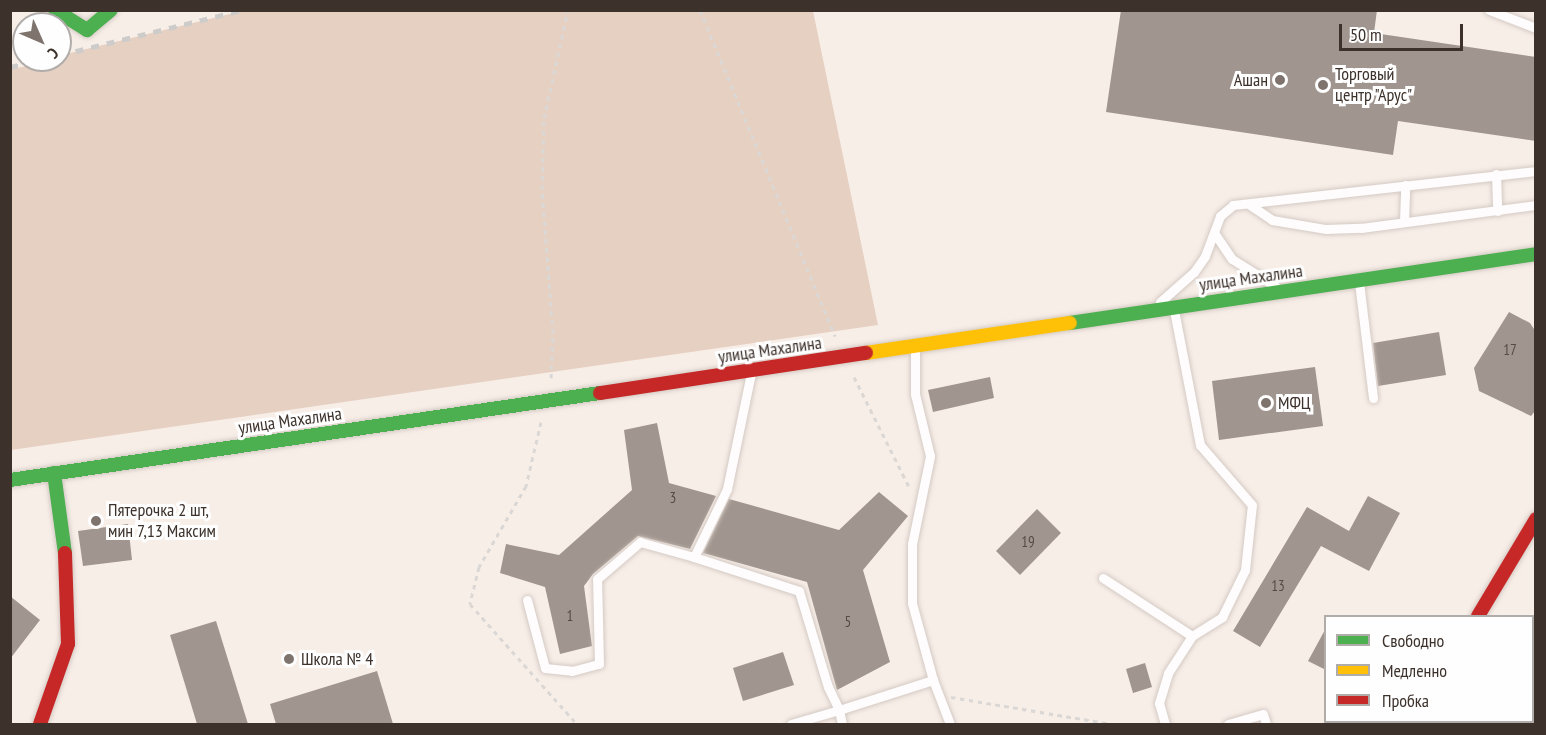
<!DOCTYPE html>
<meta charset="utf-8">
<style>
body{margin:0}
#map{position:relative;width:1546px;height:735px;overflow:hidden;background:#f8eee8;font-family:"PT Sans Narrow",sans-serif}
div>[style]{position:absolute}
[style*='--x']{left:calc(var(--x)*1px);top:calc(var(--y)*1px);width:calc(var(--w)*1px);rotate:calc(var(--a)*1deg)}
.green>*{inset:0;background:#e6d0c2}
.building>*{inset:0;background:#a1968f}
.path>*{height:3px;margin-top:-1.5px;transform-origin:0;background:repeating-linear-gradient(90deg,#dad7d5 0 4.5px,transparent 0 9px)}
.roads{filter:drop-shadow(0 0 2px #d4cac4) drop-shadow(0 0 2px #d4cac4)}
.lane>*{height:9px;margin:-4.5px;padding:0 4.5px;transform-origin:4.5px;border-radius:4.5px;background:#fefcfc}
.street>*{height:20px;margin:-10px;padding:0 10px;transform-origin:10px;border-radius:10px;background:#fefcfc}
.fast>*{height:14px;margin:-7px;padding:0 7px;transform-origin:7px;border-radius:7px;background:#4caf50}
.slow>*{height:14px;margin:-7px;padding:0 7px;transform-origin:7px;border-radius:7px;background:#ffc107}
.jam>*{height:14px;margin:-7px;padding:0 7px;transform-origin:7px;border-radius:7px;background:#c62828}
.rail>*{height:4.5px;margin-top:-2.25px;transform-origin:0;background:repeating-linear-gradient(90deg,#ceccca 0 8px,transparent 0 16px)}
.dots>*{width:16px;height:16px;translate:-50% -50%;box-sizing:border-box;border:3px solid #fefefe;border-radius:50%}
span{translate:-50% -50%;white-space:nowrap;text-align:center;line-height:1.15;-webkit-text-stroke:6px #fefefe;paint-order:stroke}
.number-label{font-size:15px;color:#554a44}
.number-label span{-webkit-text-stroke-width:0}
.poi-label{font-size:18px;color:#3c312b}
.left{translate:0 -50%;text-align:left}
.right{translate:-100% -50%;text-align:right}
.street-label{font-size:18px;color:#3c312b}
.frame{position:absolute;inset:0;border:12px solid #3c312b;pointer-events:none}
.legend{position:absolute;left:1324px;top:615px;width:210px;height:108px;box-sizing:border-box;background:#fefefe;border:2px solid #b0acaa;margin:0;padding:8px 10px;list-style:none;font-size:18px;color:#3c312b}
.legend li{display:flex;align-items:center;gap:12px;height:30px}
.legend b{width:30px;border:2px solid #b0acaa}
.north{position:absolute;left:12px;top:12px;width:60px;height:60px;box-sizing:border-box;background:#fefefe;border:2px solid #b0acaa;border-radius:50%;rotate:135deg;font-size:16px;font-weight:700;line-height:24px;text-align:center;color:#3c312b}
.north::after{content:'';display:block;margin:auto;width:21px;height:27px;background:#7e736d;clip-path:polygon(50% 0,100% 100%,50% 72%,0 100%)}
.scale{position:absolute;left:1339px;top:24px;width:124px;height:27px;box-sizing:border-box;border:3px solid #3c312b;border-top:0;padding-left:8px;font-size:18px;line-height:21px;white-space:nowrap;color:#3c312b;-webkit-text-stroke:4px #fefefe;paint-order:stroke}
</style>
<div id="map">
<div class="green">
<i style="clip-path:polygon(242px 11px,813px 11px,878px 325px,11px 450px,11px 69px,60px 60px,60px 56px,74px 52px)"></i>
</div>
<div class="building">
<i style="clip-path:polygon(1121px 10px,1377px 10px,1374px 33px,1536px 57px,1536px 141px,1398px 121px,1393px 155px,1106px 112px)"></i>
<i style="clip-path:polygon(1509px 312px,1530px 323px,1536px 332px,1536px 410px,1531px 416px,1479px 391px,1474px 368px)"></i>
<i style="clip-path:polygon(1439px 332px,1446px 375px,1378px 386px,1373px 343px)"></i>
<i style="clip-path:polygon(1315px 367px,1323px 426px,1219px 440px,1212px 381px)"></i>
<i style="clip-path:polygon(990px 377px,994px 398px,933px 412px,928px 390px)"></i>
<i style="clip-path:polygon(657px 423px,669px 483px,716px 496px,690px 549px,638px 536px,593px 574px,584px 586px,592px 646px,560px 654px,545px 587px,500px 573px,506px 544px,559px 555px,632px 490px,624px 430px)"></i>
<i style="clip-path:polygon(879px 492px,908px 516px,863px 570px,890px 662px,837px 690px,807px 582px,703px 553px,729px 499px,839px 530px)"></i>
<i style="clip-path:polygon(1368px 496px,1400px 513px,1369px 571px,1321px 546px,1260px 647px,1233px 631px,1307px 507px,1349px 531px)"></i>
<i style="clip-path:polygon(1037px 509px,1061px 533px,1020px 575px,996px 551px)"></i>
<i style="clip-path:polygon(128px 524px,132px 560px,83px 566px,78px 531px)"></i>
<i style="clip-path:polygon(10px 596px,40px 620px,10px 659px)"></i>
<i style="clip-path:polygon(216px 621px,248px 724px,197px 724px,170px 635px)"></i>
<i style="clip-path:polygon(1326px 628px,1326px 670px,1308px 661px)"></i>
<i style="clip-path:polygon(783px 652px,794px 685px,743px 701px,733px 668px)"></i>
<i style="clip-path:polygon(1145px 663px,1152px 687px,1133px 693px,1126px 669px)"></i>
<i style="clip-path:polygon(377px 671px,393px 724px,276px 724px,270px 704px)"></i>
</div>
<div class="path">
<i style="--x:700;--y:10;--w:353;--a:67.5"></i>
<i style="--x:854;--y:377;--w:125;--a:63.4"></i>
<i style="--x:551;--y:378;--w:45;--a:-87.5"></i>
<i style="--x:553;--y:333;--w:144;--a:-94.4"></i>
<i style="--x:542;--y:189;--w:71;--a:-88.4"></i>
<i style="--x:544;--y:118;--w:111;--a:-77.5"></i>
<i style="--x:541;--y:422;--w:66;--a:103.2"></i>
<i style="--x:526;--y:486;--w:94;--a:120.1"></i>
<i style="--x:479;--y:567;--w:38;--a:104"></i>
<i style="--x:470;--y:604;--w:161;--a:48.3"></i>
<i style="--x:951;--y:697;--w:163;--a:9.5"></i>
</div>
<div class="roads">
<div class="lane">
<i style="--x:1489;--y:10;--w:50;--a:21"></i>
<i style="--x:1496;--y:174;--w:37;--a:88"></i>
<i style="--x:1250;--y:205;--w:27;--a:34"></i>
<i style="--x:1272;--y:220;--w:55;--a:9.5"></i>
<i style="--x:1326;--y:229;--w:35;--a:-2"></i>
<i style="--x:1361;--y:228;--w:177;--a:-7.5"></i>
<i style="--x:1404;--y:222;--w:37;--a:-88"></i>
<i style="--x:1215;--y:234;--w:30;--a:56"></i>
<i style="--x:1232;--y:259;--w:51;--a:32.1"></i>
<i style="--x:1359;--y:282;--w:117;--a:83.1"></i>
<i style="--x:1160;--y:302;--w:45;--a:-41.4"></i>
<i style="--x:1194;--y:272;--w:19;--a:-55"></i>
<i style="--x:1205;--y:256;--w:43;--a:-69.4"></i>
<i style="--x:1220;--y:216;--w:17;--a:-40"></i>
<i style="--x:1233;--y:205;--w:305;--a:-6.4"></i>
<i style="--x:694;--y:557;--w:110;--a:17.9"></i>
<i style="--x:799;--y:591;--w:100;--a:73.2"></i>
<i style="--x:828;--y:687;--w:25;--a:64"></i>
<i style="--x:839;--y:710;--w:99;--a:-17.7"></i>
<i style="--x:933;--y:680;--w:80;--a:-105.3"></i>
<i style="--x:912;--y:603;--w:59;--a:-90"></i>
<i style="--x:912;--y:544;--w:90;--a:-78.4"></i>
<i style="--x:930;--y:456;--w:64;--a:-103.6"></i>
<i style="--x:915;--y:394;--w:45;--a:-90"></i>
<i style="--x:1103;--y:578;--w:106;--a:33.1"></i>
<i style="--x:527;--y:600;--w:70;--a:75.2"></i>
<i style="--x:545;--y:668;--w:27;--a:6"></i>
<i style="--x:572;--y:671;--w:28;--a:-15"></i>
<i style="--x:599;--y:664;--w:85;--a:-91.3"></i>
<i style="--x:597;--y:579;--w:57;--a:-40.7"></i>
<i style="--x:640;--y:542;--w:56;--a:15.5"></i>
<i style="--x:694;--y:557;--w:76;--a:-64.1"></i>
<i style="--x:727;--y:489;--w:118;--a:-78.3"></i>
<i style="--x:933;--y:680;--w:47;--a:68.9"></i>
<i style="--x:791;--y:724;--w:50;--a:-16.3"></i>
<i style="--x:839;--y:710;--w:14;--a:78"></i>
<i style="--x:1165;--y:724;--w:22;--a:-106"></i>
<i style="--x:1159;--y:703;--w:31;--a:-73"></i>
<i style="--x:1168;--y:673;--w:44;--a:-57"></i>
<i style="--x:1192;--y:636;--w:36;--a:-32"></i>
<i style="--x:1222;--y:617;--w:52;--a:-63.9"></i>
<i style="--x:1245;--y:570;--w:65;--a:-83.9"></i>
<i style="--x:1252;--y:505;--w:79;--a:-130.9"></i>
<i style="--x:1200;--y:445;--w:137;--a:-100.9"></i>
<i style="--x:1228;--y:724;--w:36;--a:-16"></i>
<i style="--x:1263;--y:714;--w:10;--a:73"></i>
</div>
<div class="street">
<i style="--x:1413;--y:724;--w:3;--a:-45"></i>
</div>
<div class="fast">
<i style="--x:55;--y:10;--w:38;--a:32"></i>
<i style="--x:87;--y:30;--w:31;--a:-40"></i>
<i style="--x:1070;--y:323;--w:471;--a:-8.4"></i>
<i style="--x:54;--y:473;--w:81;--a:82.2"></i>
<i style="--x:10;--y:480;--w:596;--a:-8.39"></i>
</div>
<div class="slow">
<i style="--x:866;--y:353;--w:206;--a:-8.4"></i>
</div>
<div class="jam">
<i style="--x:600;--y:393;--w:269;--a:-8.6"></i>
<i style="--x:1478;--y:616;--w:113;--a:-59.1"></i>
<i style="--x:40;--y:724;--w:85;--a:-70.7"></i>
<i style="--x:68;--y:644;--w:91;--a:-91.9"></i>
</div>
</div>
<div class="rail">
<i style="--x:60;--y:55;--w:187;--a:-13.9"></i>
<i style="--x:10;--y:67;--w:31;--a:-13"></i>
</div>
<div class="dots">
<i style="left:1280px;top:80px;background:#7e736d"></i>
<i style="left:1323px;top:85px;background:#7e736d"></i>
<i style="left:1266px;top:403px;background:#7e736d"></i>
<i style="left:96px;top:521px;background:#7e736d"></i>
<i style="left:289px;top:659px;background:#7e736d"></i>
</div>
<div class="number-label">
<span style="left:1510px;top:350px">17</span>
<span style="left:673px;top:498px">3</span>
<span style="left:1028px;top:542px">19</span>
<span style="left:1278px;top:586px">13</span>
<span style="left:570px;top:616px">1</span>
<span style="left:848px;top:622px">5</span>
</div>
<div class="poi-label">
<span class="left" style="left:1335px;top:85px">Торговый<br>центр "Арус"</span>
<span class="right" style="left:1268px;top:80px">Ашан</span>
<span class="left" style="left:1278px;top:403px">МФЦ</span>
<span class="left" style="left:108px;top:521px">Пятерочка 2 шт,<br>мин 7,13 Максим</span>
<span class="left" style="left:301px;top:659px">Школа № 4</span>
</div>
<div class="street-label">
<span style="left:1251px;top:278px;rotate:-8deg">улица Махалина</span>
<span style="left:770px;top:350px;rotate:-8deg">улица Махалина</span>
<span style="left:290px;top:421px;rotate:-8deg">улица Махалина</span>
</div>
<div class="frame"></div>
<ul class="legend">
<li><b style="height:8px;background:#4caf50"></b>Свободно</li>
<li><b style="height:8px;background:#ffc107"></b>Медленно</li>
<li><b style="height:8px;background:#c62828"></b>Пробка</li>
</ul>
<div class="north">С</div>
<div class="scale">50 m</div>
</div>
